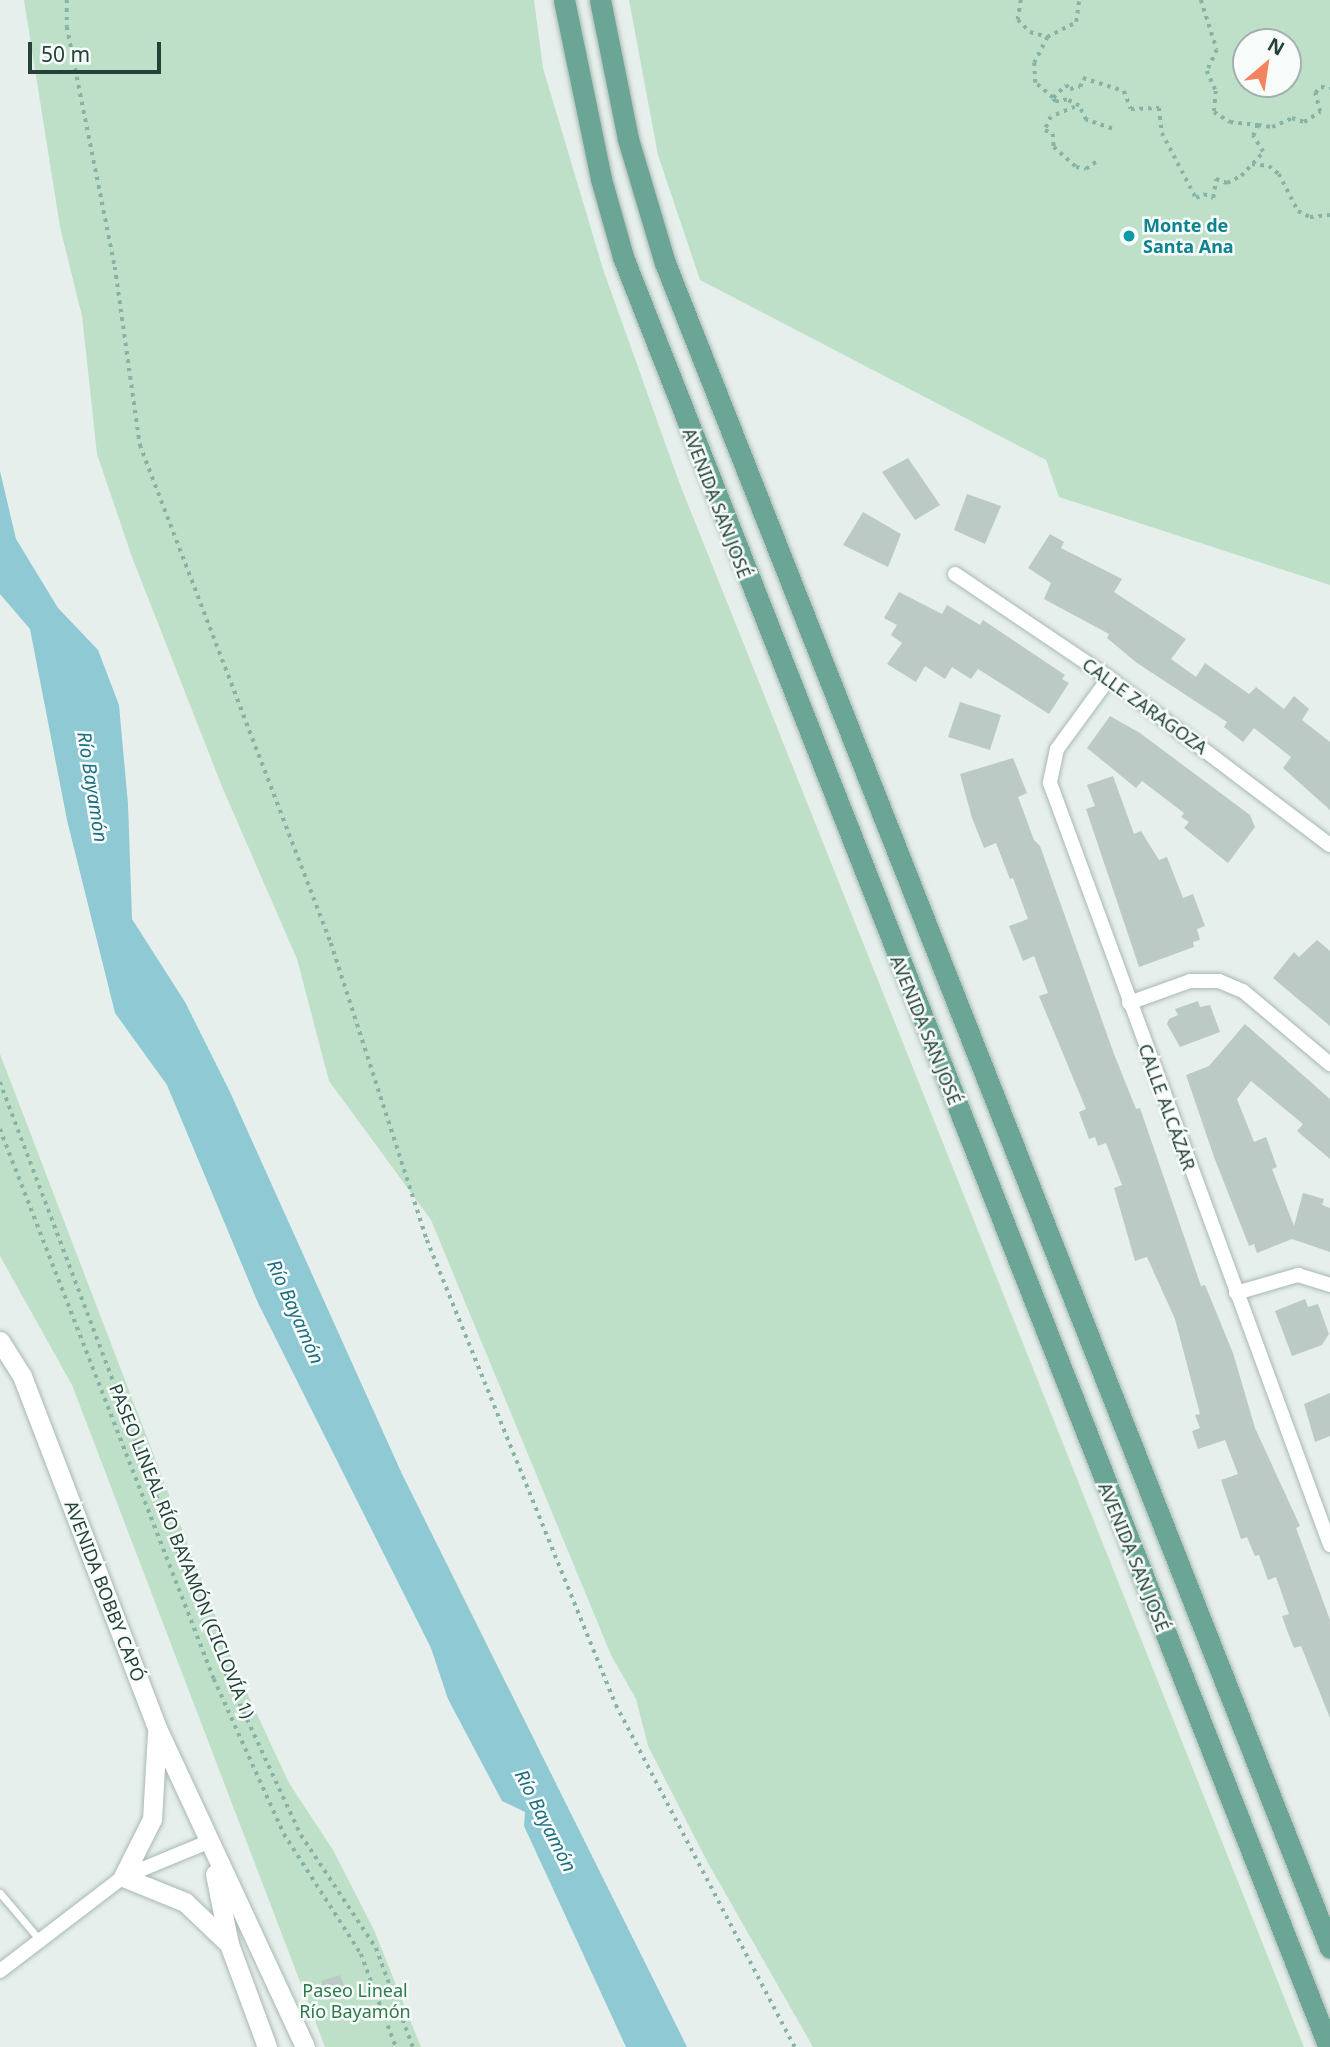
<!DOCTYPE html>
<meta charset="utf-8">
<style>
body{margin:0}
#map{position:relative;width:1330px;height:2047px;overflow:hidden;background:#e6efeb;font-family:"Noto Sans",sans-serif}
div>[style]{position:absolute}
[style*='--x']{left:calc(var(--x)*1px);top:calc(var(--y)*1px);width:calc(var(--w)*1px);rotate:calc(var(--a)*1deg)}
.green>*{inset:0;background:#bfe0c8}
.water>*{inset:0;background:#8ec9d4}
.building>*{inset:0;background:#bbcac4}
.path>*{height:3.5px;margin-top:-1.75px;transform-origin:0;background:repeating-linear-gradient(90deg,#86b3a5 0 3.5px,transparent 0 8.5px)}
.roads{filter:drop-shadow(0 0 2px #a8b8b2) drop-shadow(0 0 2px #a8b8b2)}
.lane>*{height:7px;margin:-3.5px;padding:0 3.5px;transform-origin:3.5px;border-radius:3.5px;background:#fff}
.street>*{height:14px;margin:-7px;padding:0 7px;transform-origin:7px;border-radius:7px;background:#fff}
.secondary>*{height:19px;margin:-9.5px;padding:0 9.5px;transform-origin:9.5px;border-radius:9.5px;background:#fff}
.primary>*{height:21px;margin:-10.5px;padding:0 10.5px;transform-origin:10.5px;border-radius:10.5px;background:#6aa596}
.dots>*{width:19px;height:19px;translate:-50% -50%;box-sizing:border-box;border:4px solid #f7fbf9;border-radius:50%}
span{translate:-50% -50%;white-space:nowrap;text-align:center;line-height:1.15;-webkit-text-stroke:5px #f7fbf9;paint-order:stroke}
.culture-label{font-size:18px;color:#0d838f;font-weight:700}
.left{translate:0 -50%;text-align:left}
.street-label{font-size:18px;color:#24423a}
.park-label{font-size:18px;color:#2d7a4b}
.water-label{font-size:19px;color:#1c6f80;font-style:italic}
.north{position:absolute;left:1232px;top:28px;width:70px;height:70px;box-sizing:border-box;background:#f7fbf9;border:2px solid #a3b1ad;border-radius:50%;rotate:29deg;font-size:19px;font-weight:700;line-height:28px;text-align:center;color:#24423a}
.north::after{content:'';display:block;margin:auto;width:24px;height:32px;background:#f4845f;clip-path:polygon(50% 0,100% 100%,50% 72%,0 100%)}
.scale{position:absolute;left:28px;top:42px;width:133px;height:32px;box-sizing:border-box;border:4px solid #24423a;border-top:0;padding-left:9px;font-size:21px;line-height:24px;white-space:nowrap;color:#24423a;-webkit-text-stroke:5px #f7fbf9;paint-order:stroke}
</style>
<div id="map">
<div class="green">
<i style="clip-path:polygon(24px 0,534px 0,543px 68px,603px 269px,679px 482px,1304px 2047px,813px 2047px,708px 1863px,648px 1746px,636px 1699px,611px 1655px,431px 1220px,329px 1081px,297px 959px,223px 789px,132px 557px,97px 454px,82px 316px,60px 227px)"></i>
<i style="clip-path:polygon(evenodd,629px 0,1330px 0,1330px 585px,1059px 497px,1046px 460px,700px 280px,658px 155px,629px 0,1246px 42px,1288px 42px,1288px 84px,1246px 84px,1246px 42px)"></i>
<i style="clip-path:polygon(0 1054px,235px 1667px,289px 1783px,333px 1850px,374px 1930px,421px 2047px,325px 2047px,72px 1385px,0 1256px)"></i>
</div>
<div class="water">
<i style="clip-path:polygon(0 471px,16px 539px,58px 608px,98px 650px,119px 705px,128px 804px,132px 919px,185px 1002px,230px 1092px,402px 1474px,687px 2047px,626px 2047px,524px 1826px,525px 1812px,502px 1801px,448px 1699px,431px 1648px,258px 1303px,167px 1085px,115px 1013px,67px 820px,30px 629px,0 594px)"></i>
</div>
<div class="building">
<i style="clip-path:polygon(908px 458px,940px 505px,915px 520px,882px 472px)"></i>
<i style="clip-path:polygon(967px 494px,1001px 506px,985px 544px,954px 530px)"></i>
<i style="clip-path:polygon(863px 512px,901px 534px,888px 567px,843px 545px)"></i>
<i style="clip-path:polygon(1050px 534px,1064px 542px,1061px 548px,1122px 579px,1114px 592px,1186px 639px,1171px 659px,1196px 677px,1205px 663px,1249px 694px,1256px 687px,1284px 709px,1294px 696px,1309px 709px,1302px 720px,1330px 742px,1330px 810px,1283px 768px,1291px 757px,1254px 728px,1243px 742px,1224px 727px,1227px 722px,1137px 663px,1107px 638px,1109px 634px,1044px 599px,1051px 583px,1028px 568px)"></i>
<i style="clip-path:polygon(899px 592px,942px 614px,947px 605px,980px 625px,983px 620px,1065px 675px,1062px 679px,1069px 683px,1049px 714px,978px 669px,971px 679px,952px 667px,945px 679px,925px 666px,916px 682px,887px 664px,902px 643px,891px 635px,897px 625px,884px 618px)"></i>
<i style="clip-path:polygon(960px 702px,1001px 715px,990px 750px,948px 737px)"></i>
<i style="clip-path:polygon(1110px 716px,1140px 733px,1250px 815px,1255px 827px,1228px 863px,1184px 828px,1189px 822px,1181px 817px,1184px 813px,1142px 781px,1136px 788px,1087px 748px)"></i>
<i style="clip-path:polygon(1013px 758px,1027px 793px,1018px 797px,1034px 840px,1040px 846px,1114px 1054px,1136px 1109px,1140px 1108px,1201px 1286px,1205px 1285px,1233px 1353px,1255px 1428px,1300px 1526px,1296px 1528px,1330px 1620px,1330px 1718px,1301px 1646px,1294px 1648px,1288px 1633px,1282px 1616px,1289px 1614px,1276px 1577px,1268px 1580px,1259px 1555px,1255px 1556px,1247px 1537px,1241px 1539px,1221px 1480px,1238px 1474px,1225px 1440px,1198px 1449px,1192px 1431px,1200px 1428px,1195px 1415px,1200px 1414px,1175px 1319px,1147px 1257px,1135px 1261px,1114px 1188px,1122px 1185px,1106px 1143px,1098px 1146px,1095px 1137px,1089px 1139px,1079px 1112px,1086px 1109px,1039px 996px,1048px 993px,1034px 956px,1023px 961px,1009px 926px,1028px 919px,1013px 878px,1010px 879px,996px 843px,984px 848px,972px 818px,960px 774px)"></i>
<i style="clip-path:polygon(1113px 776px,1134px 834px,1141px 831px,1159px 860px,1167px 857px,1183px 898px,1193px 894px,1205px 926px,1197px 929px,1200px 940px,1193px 942px,1194px 947px,1139px 967px,1086px 809px,1095px 806px,1087px 785px)"></i>
<i style="clip-path:polygon(1317px 940px,1330px 951px,1330px 1026px,1273px 978px,1294px 952px,1299px 957px)"></i>
<i style="clip-path:polygon(1198px 1001px,1200px 1007px,1210px 1005px,1220px 1032px,1180px 1047px,1167px 1024px,1169px 1019px,1178px 1015px,1175px 1009px)"></i>
<i style="clip-path:polygon(1245px 1024px,1330px 1099px,1330px 1159px,1297px 1131px,1303px 1124px,1251px 1081px,1237px 1099px,1254px 1142px,1266px 1137px,1277px 1167px,1272px 1169px,1294px 1226px,1303px 1193px,1324px 1199px,1322px 1205px,1330px 1208px,1330px 1252px,1292px 1239px,1257px 1253px,1254px 1244px,1249px 1246px,1214px 1157px,1186px 1075px,1209px 1066px)"></i>
<i style="clip-path:polygon(1305px 1299px,1308px 1307px,1318px 1304px,1329px 1334px,1322px 1345px,1292px 1356px,1275px 1311px)"></i>
<i style="clip-path:polygon(1330px 1393px,1330px 1436px,1315px 1442px,1304px 1404px)"></i>
<i style="clip-path:polygon(340px 1975px,347px 1994px,328px 2000px,321px 1981px)"></i>
</div>
<div class="path">
<i style="--x:67;--y:0;--w:27;--a:90"></i>
<i style="--x:67;--y:27;--w:245;--a:78.7"></i>
<i style="--x:115;--y:267;--w:180;--a:82"></i>
<i style="--x:140;--y:445;--w:533;--a:69.02"></i>
<i style="--x:331;--y:943;--w:312;--a:72.1"></i>
<i style="--x:427;--y:1240;--w:502;--a:67.88"></i>
<i style="--x:616;--y:1705;--w:386;--a:62.4"></i>
<i style="--x:1021;--y:0;--w:20;--a:99"></i>
<i style="--x:1018;--y:20;--w:17;--a:45"></i>
<i style="--x:1030;--y:32;--w:18;--a:16"></i>
<i style="--x:1201;--y:0;--w:52;--a:72.3"></i>
<i style="--x:1217;--y:50;--w:23;--a:115"></i>
<i style="--x:1207;--y:71;--w:22;--a:66"></i>
<i style="--x:1216;--y:91;--w:21;--a:95"></i>
<i style="--x:1214;--y:112;--w:19;--a:32"></i>
<i style="--x:1230;--y:122;--w:28;--a:6"></i>
<i style="--x:1053;--y:98;--w:23;--a:-140"></i>
<i style="--x:1035;--y:83;--w:20;--a:-93"></i>
<i style="--x:1034;--y:63;--w:29;--a:-63"></i>
<i style="--x:1047;--y:37;--w:33;--a:-27"></i>
<i style="--x:1076;--y:22;--w:22;--a:-82"></i>
<i style="--x:1075;--y:107;--w:26;--a:157"></i>
<i style="--x:1051;--y:117;--w:14;--a:115"></i>
<i style="--x:1045;--y:130;--w:9;--a:27"></i>
<i style="--x:1053;--y:134;--w:13;--a:86"></i>
<i style="--x:1054;--y:147;--w:30;--a:42"></i>
<i style="--x:1076;--y:167;--w:10;--a:11"></i>
<i style="--x:1086;--y:169;--w:14;--a:-36"></i>
<i style="--x:1112;--y:129;--w:28;--a:-161"></i>
<i style="--x:1086;--y:120;--w:16;--a:-117"></i>
<i style="--x:1079;--y:106;--w:13;--a:-153"></i>
<i style="--x:1067;--y:100;--w:12;--a:171"></i>
<i style="--x:1055;--y:102;--w:4;--a:-117"></i>
<i style="--x:1053;--y:98;--w:18;--a:-45"></i>
<i style="--x:1066;--y:85;--w:6;--a:45"></i>
<i style="--x:1070;--y:89;--w:10;--a:-11"></i>
<i style="--x:1080;--y:87;--w:9;--a:-72"></i>
<i style="--x:1083;--y:78;--w:43;--a:17.6"></i>
<i style="--x:1124;--y:91;--w:19;--a:69"></i>
<i style="--x:1131;--y:109;--w:28;--a:-2"></i>
<i style="--x:1159;--y:108;--w:25;--a:83"></i>
<i style="--x:1162;--y:133;--w:73;--a:62.4"></i>
<i style="--x:1196;--y:198;--w:9;--a:-27"></i>
<i style="--x:1204;--y:194;--w:10;--a:24"></i>
<i style="--x:1213;--y:198;--w:19;--a:-81"></i>
<i style="--x:1216;--y:179;--w:12;--a:20"></i>
<i style="--x:1227;--y:183;--w:16;--a:-27"></i>
<i style="--x:1241;--y:176;--w:33;--a:-47"></i>
<i style="--x:1263;--y:152;--w:19;--a:-122"></i>
<i style="--x:1253;--y:136;--w:12;--a:-66"></i>
<i style="--x:1258;--y:125;--w:14;--a:8"></i>
<i style="--x:1272;--y:127;--w:22;--a:-24"></i>
<i style="--x:1292;--y:118;--w:13;--a:18"></i>
<i style="--x:1304;--y:122;--w:19;--a:-32"></i>
<i style="--x:1320;--y:112;--w:20;--a:-105"></i>
<i style="--x:1315;--y:93;--w:8;--a:-45"></i>
<i style="--x:1321;--y:87;--w:9;--a:6"></i>
<i style="--x:1252;--y:164;--w:17;--a:7"></i>
<i style="--x:1269;--y:166;--w:13;--a:39"></i>
<i style="--x:1279;--y:174;--w:42;--a:62.8"></i>
<i style="--x:1298;--y:211;--w:13;--a:27"></i>
<i style="--x:1310;--y:217;--w:20;--a:-6"></i>
<i style="--x:0;--y:1082;--w:607;--a:69.27"></i>
<i style="--x:215;--y:1650;--w:204;--a:65.1"></i>
<i style="--x:301;--y:1835;--w:136;--a:56.4"></i>
<i style="--x:376;--y:1948;--w:106;--a:69.5"></i>
<i style="--x:0;--y:1129;--w:590;--a:68.74"></i>
<i style="--x:214;--y:1679;--w:170;--a:65.7"></i>
<i style="--x:284;--y:1834;--w:143;--a:57.3"></i>
<i style="--x:361;--y:1954;--w:99;--a:69.4"></i>
</div>
<div class="roads">
<div class="lane">
<i style="--x:0;--y:1893;--w:59;--a:49.8"></i>
</div>
<div class="street">
<i style="--x:955;--y:574;--w:186;--a:34"></i>
<i style="--x:1109;--y:678;--w:277;--a:37.1"></i>
<i style="--x:1109;--y:678;--w:88;--a:126.2"></i>
<i style="--x:1057;--y:749;--w:35;--a:102"></i>
<i style="--x:1050;--y:783;--w:812;--a:69.82"></i>
<i style="--x:1129;--y:1003;--w:65;--a:-19.8"></i>
<i style="--x:1190;--y:981;--w:29;--a:0"></i>
<i style="--x:1219;--y:981;--w:26;--a:23"></i>
<i style="--x:1243;--y:991;--w:114;--a:40"></i>
<i style="--x:1236;--y:1293;--w:65;--a:-16.2"></i>
<i style="--x:1298;--y:1275;--w:34;--a:17"></i>
<i style="--x:0;--y:1971;--w:155;--a:-37.4"></i>
<i style="--x:123;--y:1877;--w:92;--a:-22.4"></i>
</div>
<div class="secondary">
<i style="--x:0;--y:1341;--w:41;--a:57.8"></i>
<i style="--x:22;--y:1376;--w:377;--a:69"></i>
<i style="--x:157;--y:1728;--w:352;--a:65.1"></i>
<i style="--x:157;--y:1733;--w:86;--a:93.3"></i>
<i style="--x:152;--y:1819;--w:65;--a:116.6"></i>
<i style="--x:123;--y:1877;--w:67;--a:22"></i>
<i style="--x:185;--y:1902;--w:61;--a:43.7"></i>
<i style="--x:215;--y:1874;--w:71;--a:78.7"></i>
<i style="--x:229;--y:1944;--w:110;--a:69.7"></i>
</div>
<div class="primary">
<i style="--x:564;--y:0;--w:183;--a:78.3"></i>
<i style="--x:601;--y:179;--w:81;--a:74.2"></i>
<i style="--x:623;--y:257;--w:1924;--a:68.48"></i>
<i style="--x:600;--y:0;--w:142;--a:78.6"></i>
<i style="--x:628;--y:139;--w:129;--a:73.4"></i>
<i style="--x:665;--y:263;--w:1811;--a:68.46"></i>
</div>
</div>
<div class="dots">
<i style="left:1129px;top:236px;background:#0f9aa8"></i>
</div>
<div class="culture-label">
<span class="left" style="left:1143px;top:236px">Monte de<br>Santa Ana</span>
</div>
<div class="street-label">
<span style="left:717px;top:503px;rotate:69deg">AVENIDA SAN JOSÉ</span>
<span style="left:1145px;top:706px;rotate:36deg">CALLE ZARAGOZA</span>
<span style="left:926px;top:1030px;rotate:68deg">AVENIDA SAN JOSÉ</span>
<span style="left:1167px;top:1107px;rotate:70deg">CALLE ALCÁZAR</span>
<span style="left:182px;top:1551px;rotate:68deg">PASEO LINEAL RÍO BAYAMÓN (CICLOVÍA 1)</span>
<span style="left:1134px;top:1557px;rotate:68deg">AVENIDA SAN JOSÉ</span>
<span style="left:105px;top:1591px;rotate:69deg">AVENIDA BOBBY CAPÓ</span>
</div>
<div class="park-label">
<span style="left:355px;top:2001px">Paseo Lineal<br>Río Bayamón</span>
</div>
<div class="water-label">
<span style="left:92px;top:787px;rotate:81deg">Río Bayamón</span>
<span style="left:295px;top:1312px;rotate:66deg">Río Bayamón</span>
<span style="left:545px;top:1821px;rotate:63deg">Río Bayamón</span>
</div>
<div class="north">N</div>
<div class="scale">50 m</div>
</div>
